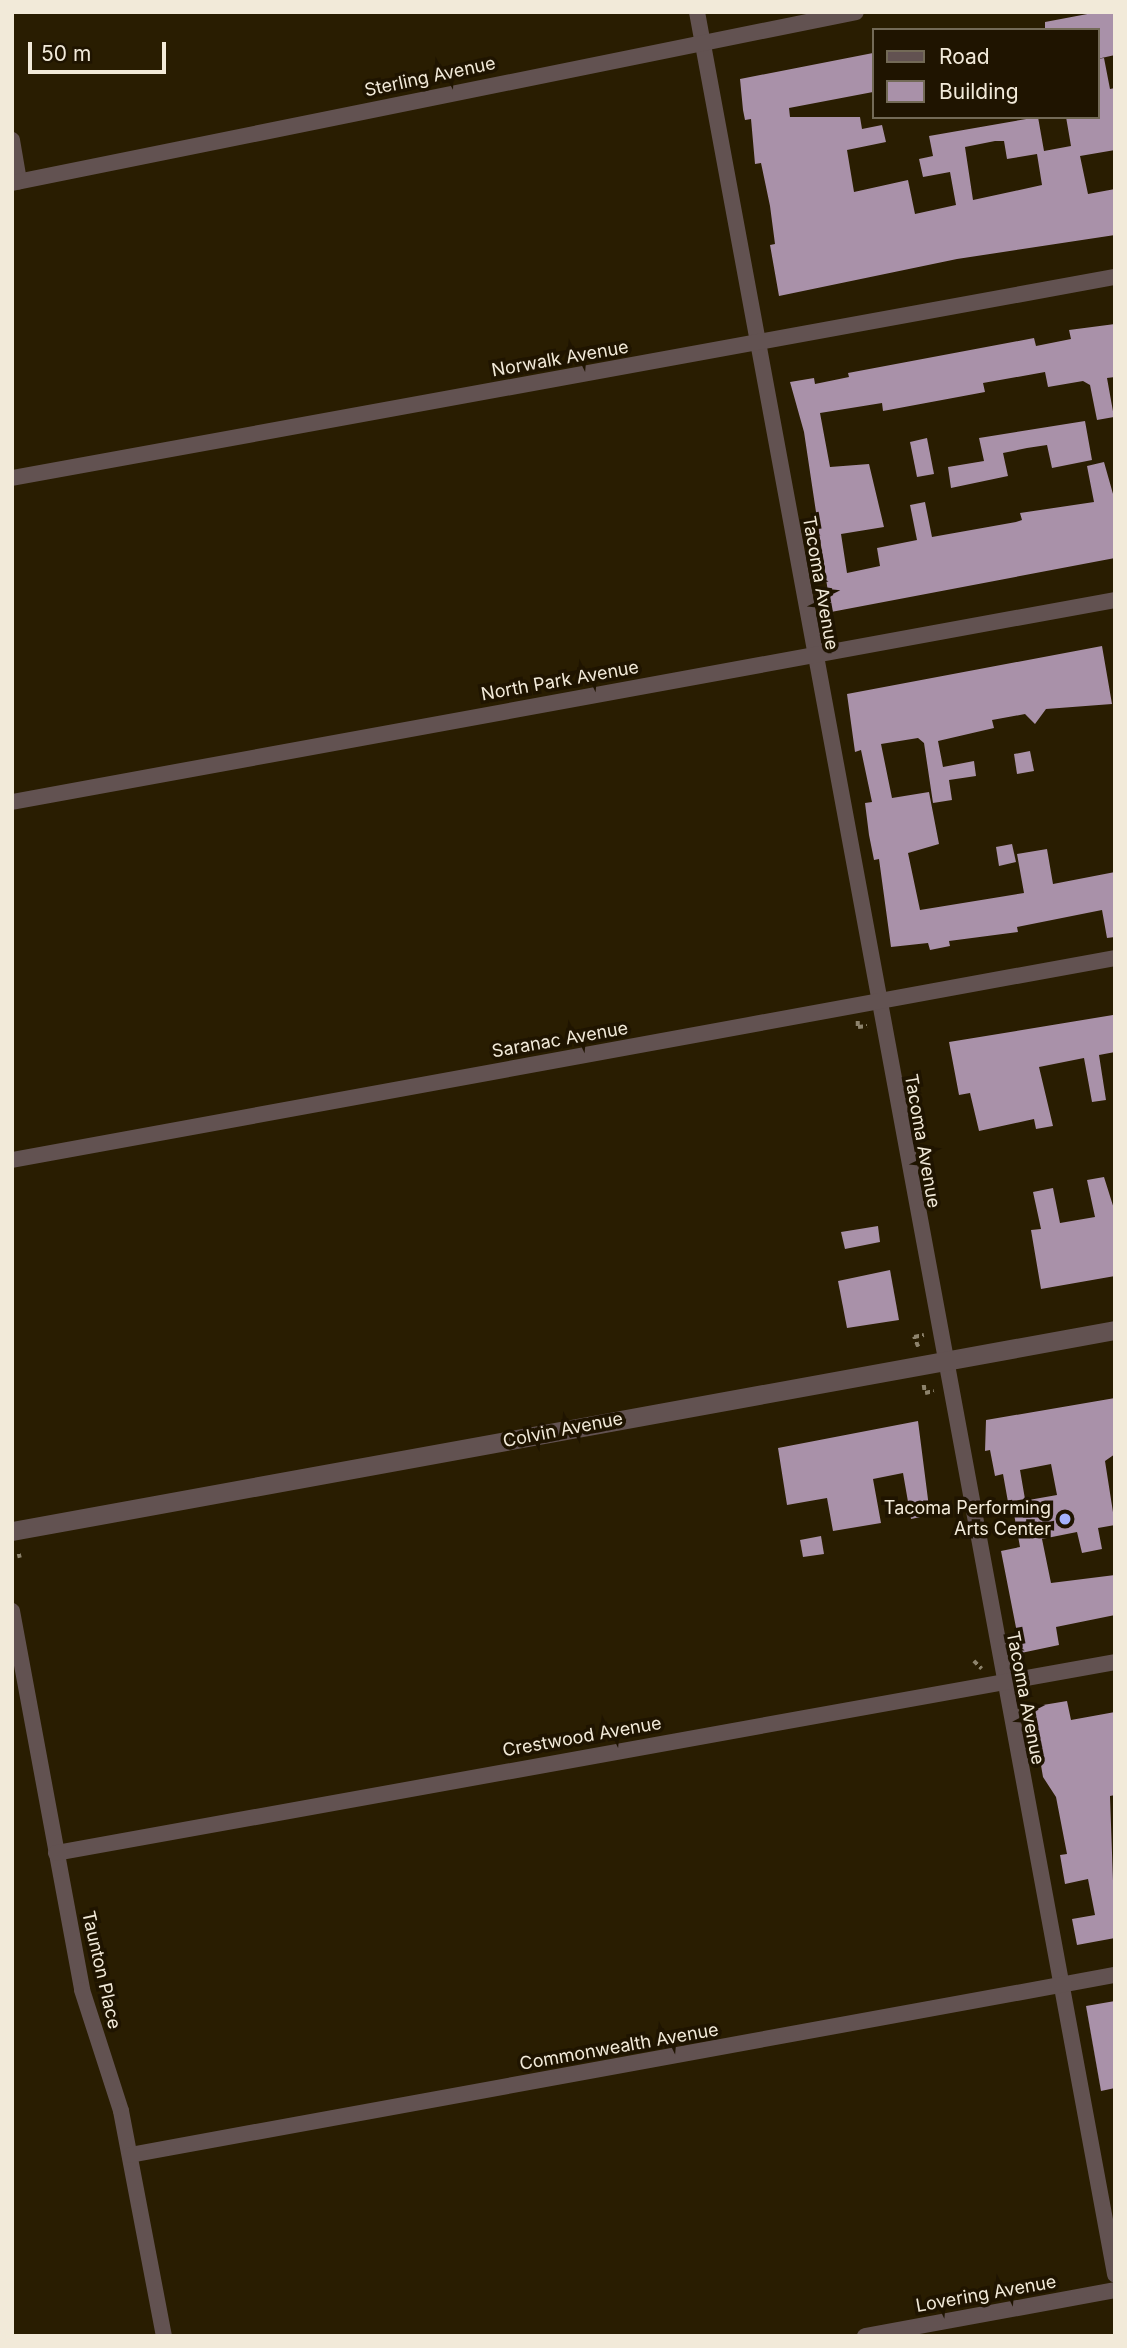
<!DOCTYPE html>
<style>
body{margin:0}
#map{position:relative;width:1127px;height:2348px;overflow:hidden;background:#291d01;font-family:Inter,sans-serif}
div>[style]{position:absolute}
[style*='--x']{left:calc(var(--x)*1px);top:calc(var(--y)*1px);width:calc(var(--w)*1px);rotate:calc(var(--a)*1deg)}
.building>*{inset:0;background:#a991a9}
.path>*{height:3.5px;margin-top:-1.75px;transform-origin:0;background:repeating-linear-gradient(90deg,#8d836c 0 5px,transparent 0 8.5px)}
.minor>*{height:16px;margin:-8px;padding:0 8px;transform-origin:8px;border-radius:8px;background:#625251}
.tertiary>*{height:19px;margin:-9.5px;padding:0 9.5px;transform-origin:9.5px;border-radius:9.5px;background:#625251}
.dots>*{width:19px;height:19px;translate:-50% -50%;box-sizing:border-box;border:4px solid #1f1400;border-radius:50%}
span{translate:-50% -50%;white-space:nowrap;text-align:center;line-height:1.15;-webkit-text-stroke:7px #1f1400;paint-order:stroke}
.street-label{font-size:18px;color:#f2ead9}
.poi-label{font-size:18px;color:#f2ead9}
.right{translate:-100% -50%;text-align:right}
.frame{position:absolute;inset:0;border:14px solid #f2ead9;pointer-events:none}
.legend{position:absolute;left:872px;top:28px;width:228px;height:91px;box-sizing:border-box;background:#1f1400;border:2px solid #736a57;margin:0;padding:9px 12px;list-style:none;font-size:21px;color:#f2ead9}
.legend li{display:flex;align-items:center;gap:14px;height:35px}
.legend b{width:35px;border:2px solid #736a57}
.scale{position:absolute;left:28px;top:42px;width:138px;height:32px;box-sizing:border-box;border:4px solid #f2ead9;border-top:0;padding-left:9px;font-size:21px;line-height:24px;white-space:nowrap;color:#f2ead9;-webkit-text-stroke:5px #1f1400;paint-order:stroke}
</style>
<div id="map">
<div class="building">
<i style="clip-path:polygon(1098px 12px,1115px 12px,1115px 55px,1097px 59px,1097px 30px,1045px 30px,1045px 22px)"></i>
<i style="clip-path:polygon(evenodd,873px 53px,873px 92px,789px 108px,790px 117px,860px 117px,862px 129px,882px 125px,886px 142px,847px 150px,854px 192px,908px 180px,915px 214px,956px 205px,950px 172px,923px 177px,919px 159px,933px 156px,929px 136px,1038px 117px,1044px 151px,1071px 146px,1066px 117px,1097px 117px,1097px 59px,1104px 58px,1110px 89px,1115px 88px,1115px 150px,1080px 156px,1088px 194px,1115px 189px,1115px 235px,957px 259px,779px 296px,770px 245px,775px 244px,770px 206px,761px 163px,755px 164px,751px 119px,745px 120px,743px 110px,740px 79px,873px 53px,995px 141px,1004px 141px,1007px 159px,1037px 154px,1042px 185px,973px 200px,965px 147px,995px 141px)"></i>
<i style="clip-path:polygon(1115px 324px,1115px 377px,1107px 378px,1114px 417px,1097px 420px,1090px 385px,1083px 381px,1048px 387px,1045px 372px,983px 383px,985px 392px,883px 411px,882px 403px,820px 413px,830px 467px,869px 464px,884px 527px,841px 534px,847px 573px,880px 566px,877px 548px,917px 540px,910px 505px,925px 502px,932px 537px,1016px 522px,1022px 520px,1020px 513px,1094px 502px,1087px 466px,1104px 462px,1115px 501px,1115px 558px,831px 612px,804px 432px,790px 382px,814px 378px,815px 384px,849px 377px,848px 373px,1034px 338px,1036px 346px,1071px 339px,1069px 330px)"></i>
<i style="clip-path:polygon(1085px 421px,1092px 460px,1052px 468px,1047px 445px,1027px 448px,1003px 453px,1008px 476px,951px 488px,948px 467px,984px 461px,979px 438px)"></i>
<i style="clip-path:polygon(927px 438px,934px 474px,917px 477px,910px 442px)"></i>
<i style="clip-path:polygon(1102px 646px,1112px 704px,1046px 709px,1035px 724px,1025px 714px,992px 720px,994px 728px,938px 741px,943px 767px,974px 761px,976px 776px,949px 780px,952px 800px,933px 803px,924px 743px,918px 738px,881px 744px,892px 798px,929px 792px,939px 844px,908px 853px,920px 910px,1024px 893px,1017px 854px,1047px 849px,1053px 884px,1115px 872px,1115px 937px,1107px 938px,1102px 910px,1017px 927px,1018px 932px,949px 941px,950px 946px,930px 950px,928px 943px,891px 947px,879px 859px,874px 860px,869px 835px,865px 803px,872px 802px,861px 750px,855px 752px,847px 694px)"></i>
<i style="clip-path:polygon(1030px 751px,1034px 771px,1017px 774px,1014px 754px)"></i>
<i style="clip-path:polygon(1012px 844px,1016px 862px,999px 866px,996px 847px)"></i>
<i style="clip-path:polygon(1113px 1015px,1115px 1052px,1099px 1055px,1106px 1100px,1092px 1102px,1084px 1058px,1039px 1067px,1053px 1126px,1036px 1129px,1034px 1119px,979px 1131px,970px 1093px,959px 1095px,949px 1042px)"></i>
<i style="clip-path:polygon(1104px 1177px,1115px 1212px,1115px 1276px,1041px 1289px,1031px 1230px,1041px 1229px,1033px 1192px,1053px 1188px,1060px 1223px,1095px 1217px,1087px 1180px)"></i>
<i style="clip-path:polygon(878px 1226px,880px 1242px,845px 1249px,841px 1232px)"></i>
<i style="clip-path:polygon(890px 1270px,899px 1320px,847px 1328px,838px 1281px)"></i>
<i style="clip-path:polygon(1115px 1398px,1115px 1454px,1105px 1461px,1115px 1525px,1098px 1528px,1102px 1549px,1082px 1553px,1077px 1532px,1042px 1539px,1051px 1583px,1115px 1575px,1115px 1615px,1056px 1627px,1059px 1645px,1021px 1653px,1001px 1551px,1020px 1547px,1012px 1503px,1057px 1495px,1051px 1464px,1020px 1470px,1025px 1499px,1008px 1502px,1003px 1474px,995px 1476px,990px 1450px,985px 1451px,986px 1420px)"></i>
<i style="clip-path:polygon(918px 1421px,930px 1515px,911px 1519px,903px 1473px,873px 1479px,881px 1523px,833px 1531px,827px 1498px,787px 1505px,778px 1448px)"></i>
<i style="clip-path:polygon(821px 1536px,824px 1554px,803px 1557px,800px 1540px)"></i>
<i style="clip-path:polygon(1067px 1701px,1071px 1720px,1115px 1712px,1115px 1795px,1110px 1796px,1115px 1938px,1077px 1945px,1072px 1919px,1095px 1915px,1088px 1879px,1065px 1884px,1060px 1855px,1067px 1854px,1056px 1797px,1043px 1777px,1031px 1707px)"></i>
<i style="clip-path:polygon(1115px 2001px,1115px 2088px,1101px 2091px,1086px 2006px)"></i>
</div>
<div class="path">
<i style="--x:858;--y:1021;--w:6;--a:90"></i>
<i style="--x:858;--y:1027;--w:9;--a:-6"></i>
<i style="--x:918;--y:1347;--w:11;--a:-112"></i>
<i style="--x:914;--y:1337;--w:10;--a:-11"></i>
<i style="--x:924;--y:1385;--w:8;--a:83"></i>
<i style="--x:925;--y:1393;--w:9;--a:-13"></i>
<i style="--x:19;--y:1554;--w:4;--a:76"></i>
<i style="--x:974;--y:1661;--w:11;--a:45"></i>
</div>
<div class="minor">
<i style="--x:697;--y:12;--w:2301;--a:79.53"></i>
<i style="--x:12;--y:140;--w:42;--a:80.3"></i>
<i style="--x:12;--y:183;--w:861;--a:-11.45"></i>
<i style="--x:12;--y:478;--w:1121;--a:-10.33"></i>
<i style="--x:12;--y:802;--w:1121;--a:-10.38"></i>
<i style="--x:12;--y:1160;--w:1121;--a:-10.38"></i>
<i style="--x:12;--y:1611;--w:385;--a:79.5"></i>
<i style="--x:82;--y:1990;--w:127;--a:72.1"></i>
<i style="--x:121;--y:2111;--w:229;--a:79.2"></i>
<i style="--x:56;--y:1853;--w:1076;--a:-10.22"></i>
<i style="--x:130;--y:2155;--w:1001;--a:-10.36"></i>
<i style="--x:865;--y:2336;--w:254;--a:-10.4"></i>
</div>
<div class="tertiary">
<i style="--x:12;--y:1531;--w:1121;--a:-10.33"></i>
</div>
<div class="dots">
<i style="left:1065px;top:1519px;background:#a4b2fc"></i>
</div>
<div class="street-label">
<span style="left:430px;top:77px;rotate:-12deg">Sterling Avenue</span>
<span style="left:560px;top:359px;rotate:-10deg">Norwalk Avenue</span>
<span style="left:820px;top:583px;rotate:80deg">Tacoma Avenue</span>
<span style="left:560px;top:681px;rotate:-10deg">North Park Avenue</span>
<span style="left:560px;top:1040px;rotate:-10deg">Saranac Avenue</span>
<span style="left:922px;top:1141px;rotate:80deg">Tacoma Avenue</span>
<span style="left:563px;top:1430px;rotate:-11deg">Colvin Avenue</span>
<span style="left:1025px;top:1698px;rotate:79deg">Tacoma Avenue</span>
<span style="left:582px;top:1737px;rotate:-10deg">Crestwood Avenue</span>
<span style="left:101px;top:1970px;rotate:77deg">Taunton Place</span>
<span style="left:619px;top:2047px;rotate:-10deg">Commonwealth Avenue</span>
<span style="left:986px;top:2294px;rotate:-10deg">Lovering Avenue</span>
</div>
<div class="poi-label">
<span class="right" style="left:1051px;top:1519px">Tacoma Performing<br>Arts Center</span>
</div>
<div class="frame"></div>
<ul class="legend">
<li><b style="height:9px;background:#625251"></b>Road</li>
<li><b style="height:19px;background:#a991a9"></b>Building</li>
</ul>
<div class="scale">50 m</div>
</div>
